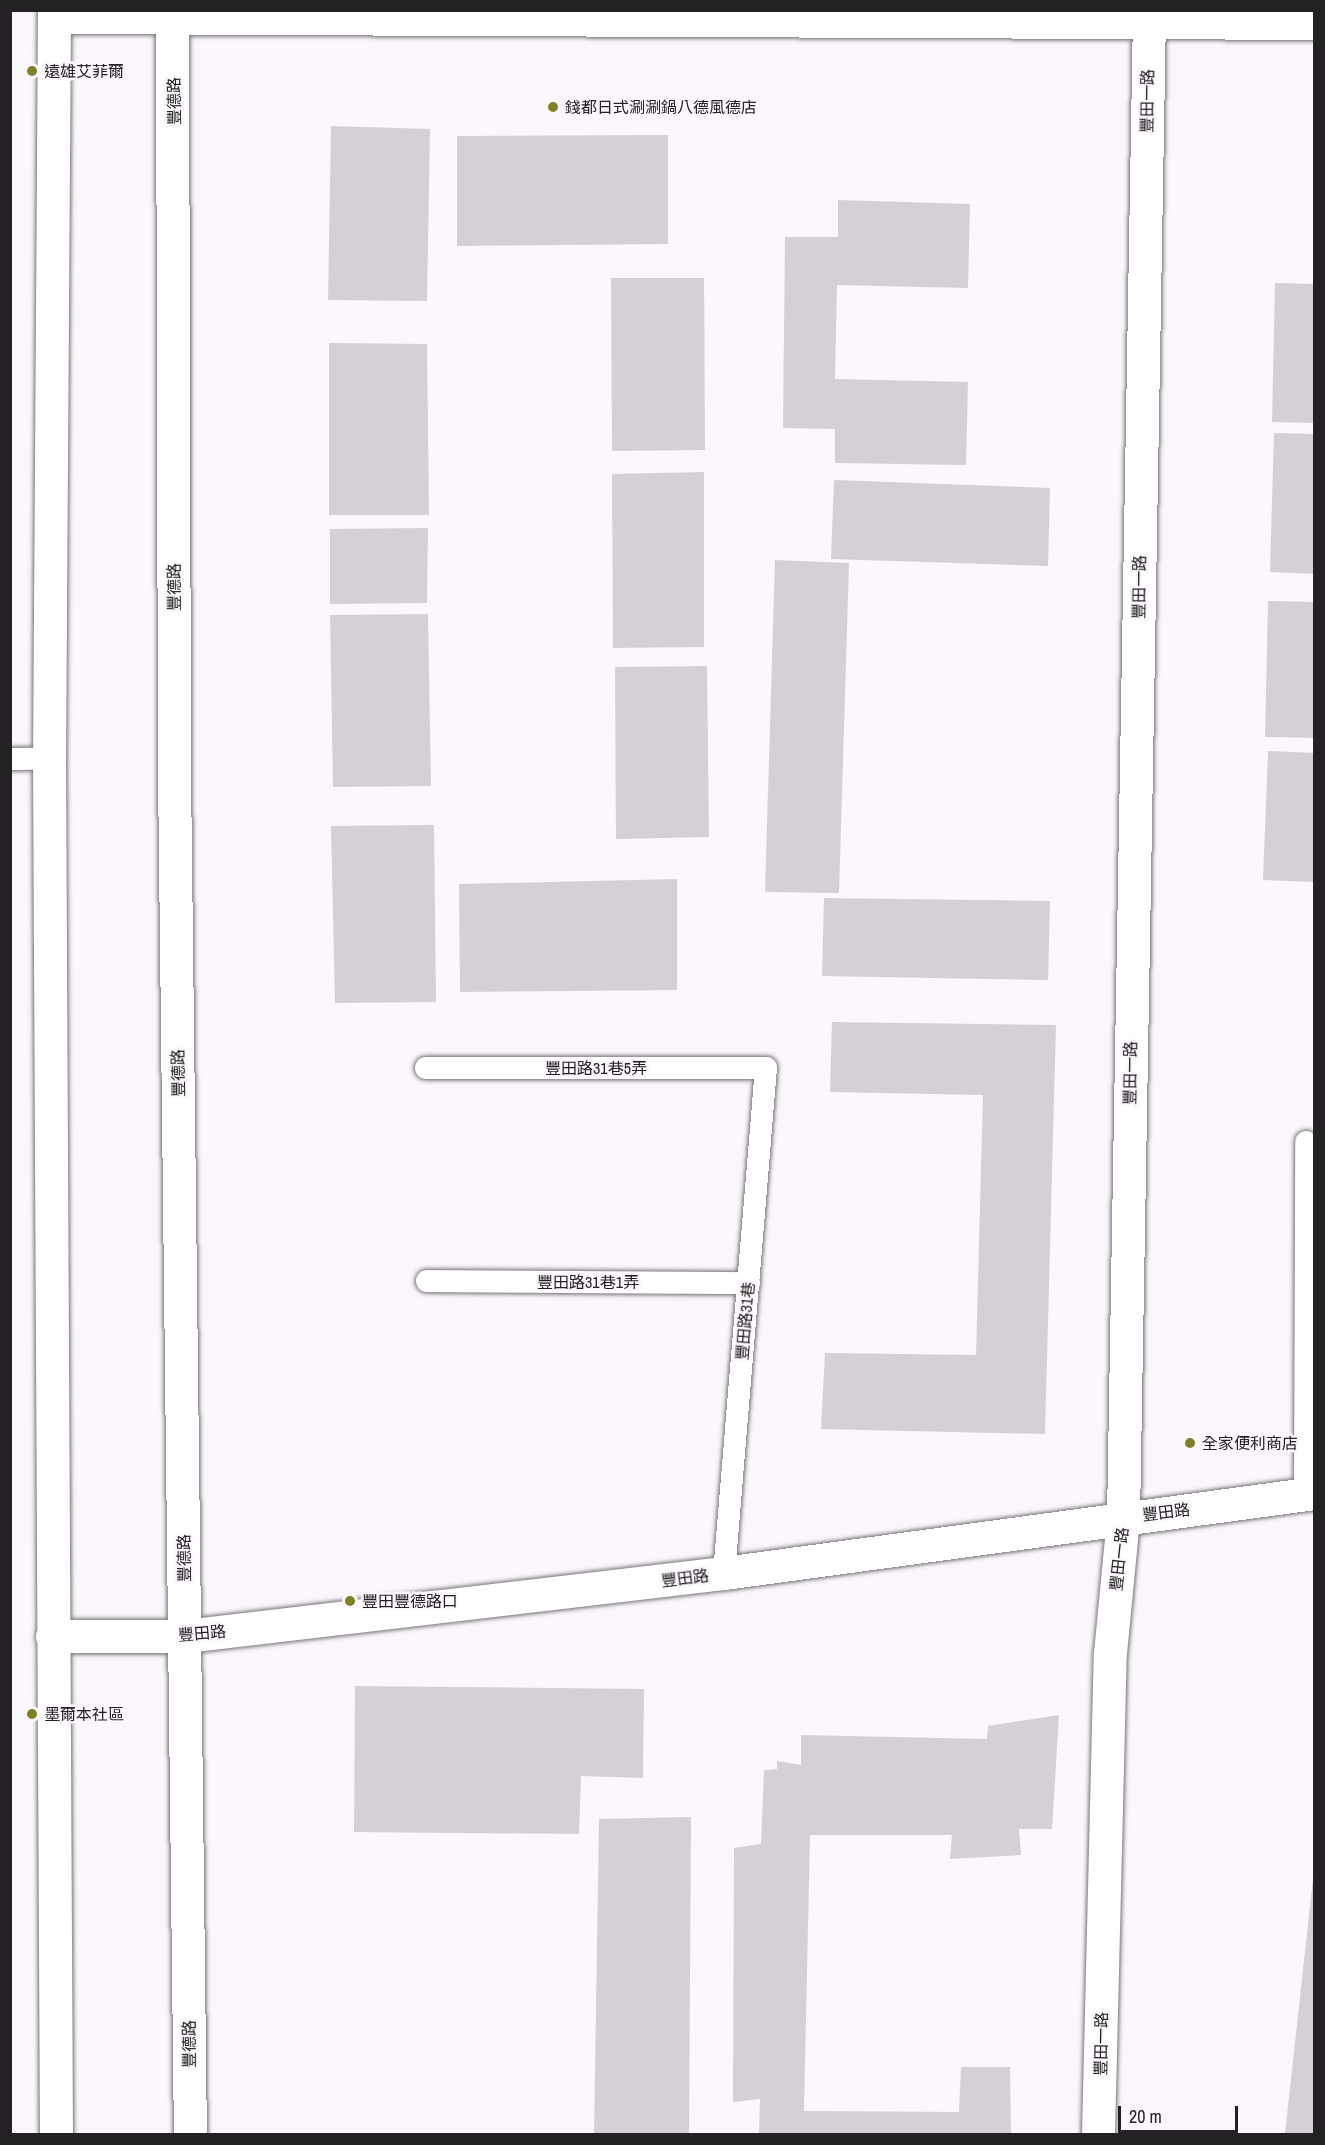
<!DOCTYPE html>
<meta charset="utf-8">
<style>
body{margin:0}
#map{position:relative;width:1325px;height:2145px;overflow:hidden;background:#fbf7fc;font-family:"Archivo Narrow","Noto Sans TC",sans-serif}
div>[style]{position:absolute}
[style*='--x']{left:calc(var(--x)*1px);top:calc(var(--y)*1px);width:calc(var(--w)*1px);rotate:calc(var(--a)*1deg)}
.building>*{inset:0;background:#d5d0d6}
.roads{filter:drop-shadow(0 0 2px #79757a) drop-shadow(0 0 2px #79757a)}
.service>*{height:22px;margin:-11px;padding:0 11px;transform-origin:11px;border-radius:11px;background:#fff}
.minor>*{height:33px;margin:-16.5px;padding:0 16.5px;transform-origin:16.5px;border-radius:16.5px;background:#fff}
.tertiary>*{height:33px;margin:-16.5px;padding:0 16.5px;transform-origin:16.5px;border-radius:16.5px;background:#fff}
.secondary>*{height:33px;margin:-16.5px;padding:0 16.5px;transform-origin:16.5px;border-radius:16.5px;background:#fff}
.dots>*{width:16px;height:16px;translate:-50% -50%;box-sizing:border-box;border:3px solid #fbf7fc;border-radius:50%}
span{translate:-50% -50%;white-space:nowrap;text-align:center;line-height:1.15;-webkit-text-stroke:5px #fbf7fc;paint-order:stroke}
.poi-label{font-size:16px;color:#232123}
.left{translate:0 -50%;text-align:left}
.street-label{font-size:16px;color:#232123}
.frame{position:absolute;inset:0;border:12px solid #232123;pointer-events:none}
.scale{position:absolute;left:1118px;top:2106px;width:120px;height:27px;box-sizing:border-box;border:3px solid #232123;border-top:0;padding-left:8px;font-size:18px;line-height:21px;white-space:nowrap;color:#232123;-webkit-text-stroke:4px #fbf7fc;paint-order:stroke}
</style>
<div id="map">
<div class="building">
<i style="clip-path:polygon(331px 126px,430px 129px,427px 301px,328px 300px)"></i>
<i style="clip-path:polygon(668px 135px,668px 244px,457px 246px,457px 136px)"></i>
<i style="clip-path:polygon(838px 200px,970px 204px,968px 288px,837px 285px,835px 379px,968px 382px,966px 465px,835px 463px,835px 429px,783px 428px,785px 237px,838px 237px)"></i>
<i style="clip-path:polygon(611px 278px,704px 278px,705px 450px,612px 451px)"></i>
<i style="clip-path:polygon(1275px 283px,1314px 284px,1314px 423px,1272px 422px)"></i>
<i style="clip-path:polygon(329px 343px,427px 344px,429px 515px,329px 515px)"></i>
<i style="clip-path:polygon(1274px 433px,1314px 434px,1314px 574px,1270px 572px)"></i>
<i style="clip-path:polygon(704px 472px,704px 647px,613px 648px,612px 474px)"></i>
<i style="clip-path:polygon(834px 480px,1050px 488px,1048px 566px,831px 559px)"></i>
<i style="clip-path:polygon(428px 528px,427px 603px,330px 604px,330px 529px)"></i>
<i style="clip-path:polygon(775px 560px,849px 563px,839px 893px,765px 892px)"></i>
<i style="clip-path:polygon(1268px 601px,1314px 602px,1314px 738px,1265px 737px)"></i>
<i style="clip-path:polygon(428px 614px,431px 786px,333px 787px,330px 615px)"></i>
<i style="clip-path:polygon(707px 666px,709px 837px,616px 839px,615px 667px)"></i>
<i style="clip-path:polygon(1268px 751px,1314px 753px,1314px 882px,1263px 880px)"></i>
<i style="clip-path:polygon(434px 825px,436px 1002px,335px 1003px,331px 826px)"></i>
<i style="clip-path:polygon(677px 879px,677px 990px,460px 992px,459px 884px)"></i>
<i style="clip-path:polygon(824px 898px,1050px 901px,1048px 980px,822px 976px)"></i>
<i style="clip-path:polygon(832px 1022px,1056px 1025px,1045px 1434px,821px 1429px,825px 1353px,976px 1355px,983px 1095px,830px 1092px)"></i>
<i style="clip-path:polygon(355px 1686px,644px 1689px,643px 1778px,581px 1776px,579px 1834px,354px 1832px)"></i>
<i style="clip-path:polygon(1059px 1715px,1052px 1829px,1019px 1829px,1021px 1855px,950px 1859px,952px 1835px,810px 1835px,804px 2111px,959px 2112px,961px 2067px,1010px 2067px,1011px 2134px,759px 2134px,760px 2099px,733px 2102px,734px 1848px,761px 1844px,764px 1770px,777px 1769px,777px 1761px,801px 1765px,801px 1735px,987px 1739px,988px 1726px)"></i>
<i style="clip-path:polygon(691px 1817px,689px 2134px,594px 2134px,599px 1819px)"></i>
<i style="clip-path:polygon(1313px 1879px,1314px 2134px,1285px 2134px)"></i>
</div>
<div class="roads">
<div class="service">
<i style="--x:10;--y:759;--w:39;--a:-1"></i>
<i style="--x:426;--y:1068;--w:340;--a:0"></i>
<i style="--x:766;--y:1068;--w:507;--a:94.75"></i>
<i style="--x:427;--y:1281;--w:322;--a:0.4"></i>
<i style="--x:1305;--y:1495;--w:353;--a:-89.8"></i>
</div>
<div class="minor">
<i style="--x:54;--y:17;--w:1260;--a:0.27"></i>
<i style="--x:1098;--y:2134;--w:481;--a:-88.6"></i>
<i style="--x:1110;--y:1653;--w:136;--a:-84.5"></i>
<i style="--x:1123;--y:1518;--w:1508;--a:-89.01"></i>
</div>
<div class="tertiary">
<i style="--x:52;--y:1636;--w:133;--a:0"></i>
<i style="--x:185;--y:1636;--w:543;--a:-6.67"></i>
<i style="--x:724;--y:1573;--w:595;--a:-7.72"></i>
</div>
<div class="secondary">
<i style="--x:54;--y:10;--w:748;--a:90.38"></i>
<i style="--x:49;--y:758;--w:1376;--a:89.71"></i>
<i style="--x:172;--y:10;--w:762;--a:89.85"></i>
<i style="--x:174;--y:772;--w:1362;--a:89.33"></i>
</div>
</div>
<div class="dots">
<i style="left:32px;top:71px;background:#818029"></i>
<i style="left:553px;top:107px;background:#818029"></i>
<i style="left:1190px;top:1443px;background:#818029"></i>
<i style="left:350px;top:1601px;background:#818029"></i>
<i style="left:32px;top:1714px;background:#818029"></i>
</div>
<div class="poi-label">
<span class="left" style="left:44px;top:71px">遠雄艾菲爾</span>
<span class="left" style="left:565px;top:107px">錢都日式涮涮鍋八德風德店</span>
<span class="left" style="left:1202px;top:1443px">全家便利商店</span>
<span class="left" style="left:362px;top:1601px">豐田豐德路口</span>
<span class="left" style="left:44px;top:1714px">墨爾本社區</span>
</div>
<div class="street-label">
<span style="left:174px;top:101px;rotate:-91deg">豐德路</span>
<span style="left:1147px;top:101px;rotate:-89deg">豐田一路</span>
<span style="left:174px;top:587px;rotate:-90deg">豐德路</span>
<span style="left:1139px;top:587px;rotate:-89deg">豐田一路</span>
<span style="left:596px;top:1068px">豐田路31巷5弄</span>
<span style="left:178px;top:1073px;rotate:-91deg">豐德路</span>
<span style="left:1130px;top:1073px;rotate:-89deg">豐田一路</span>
<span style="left:588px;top:1282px">豐田路31巷1弄</span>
<span style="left:745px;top:1321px;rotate:-85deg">豐田路31巷</span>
<span style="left:1166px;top:1512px;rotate:-7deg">豐田路</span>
<span style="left:184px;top:1558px;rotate:-91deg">豐德路</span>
<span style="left:1119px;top:1559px;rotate:-84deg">豐田一路</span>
<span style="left:685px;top:1578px;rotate:-7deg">豐田路</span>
<span style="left:202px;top:1633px;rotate:-5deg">豐田路</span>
<span style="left:189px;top:2044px;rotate:-90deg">豐德路</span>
<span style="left:1101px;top:2044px;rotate:-89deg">豐田一路</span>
</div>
<div class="frame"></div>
<div class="scale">20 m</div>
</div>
